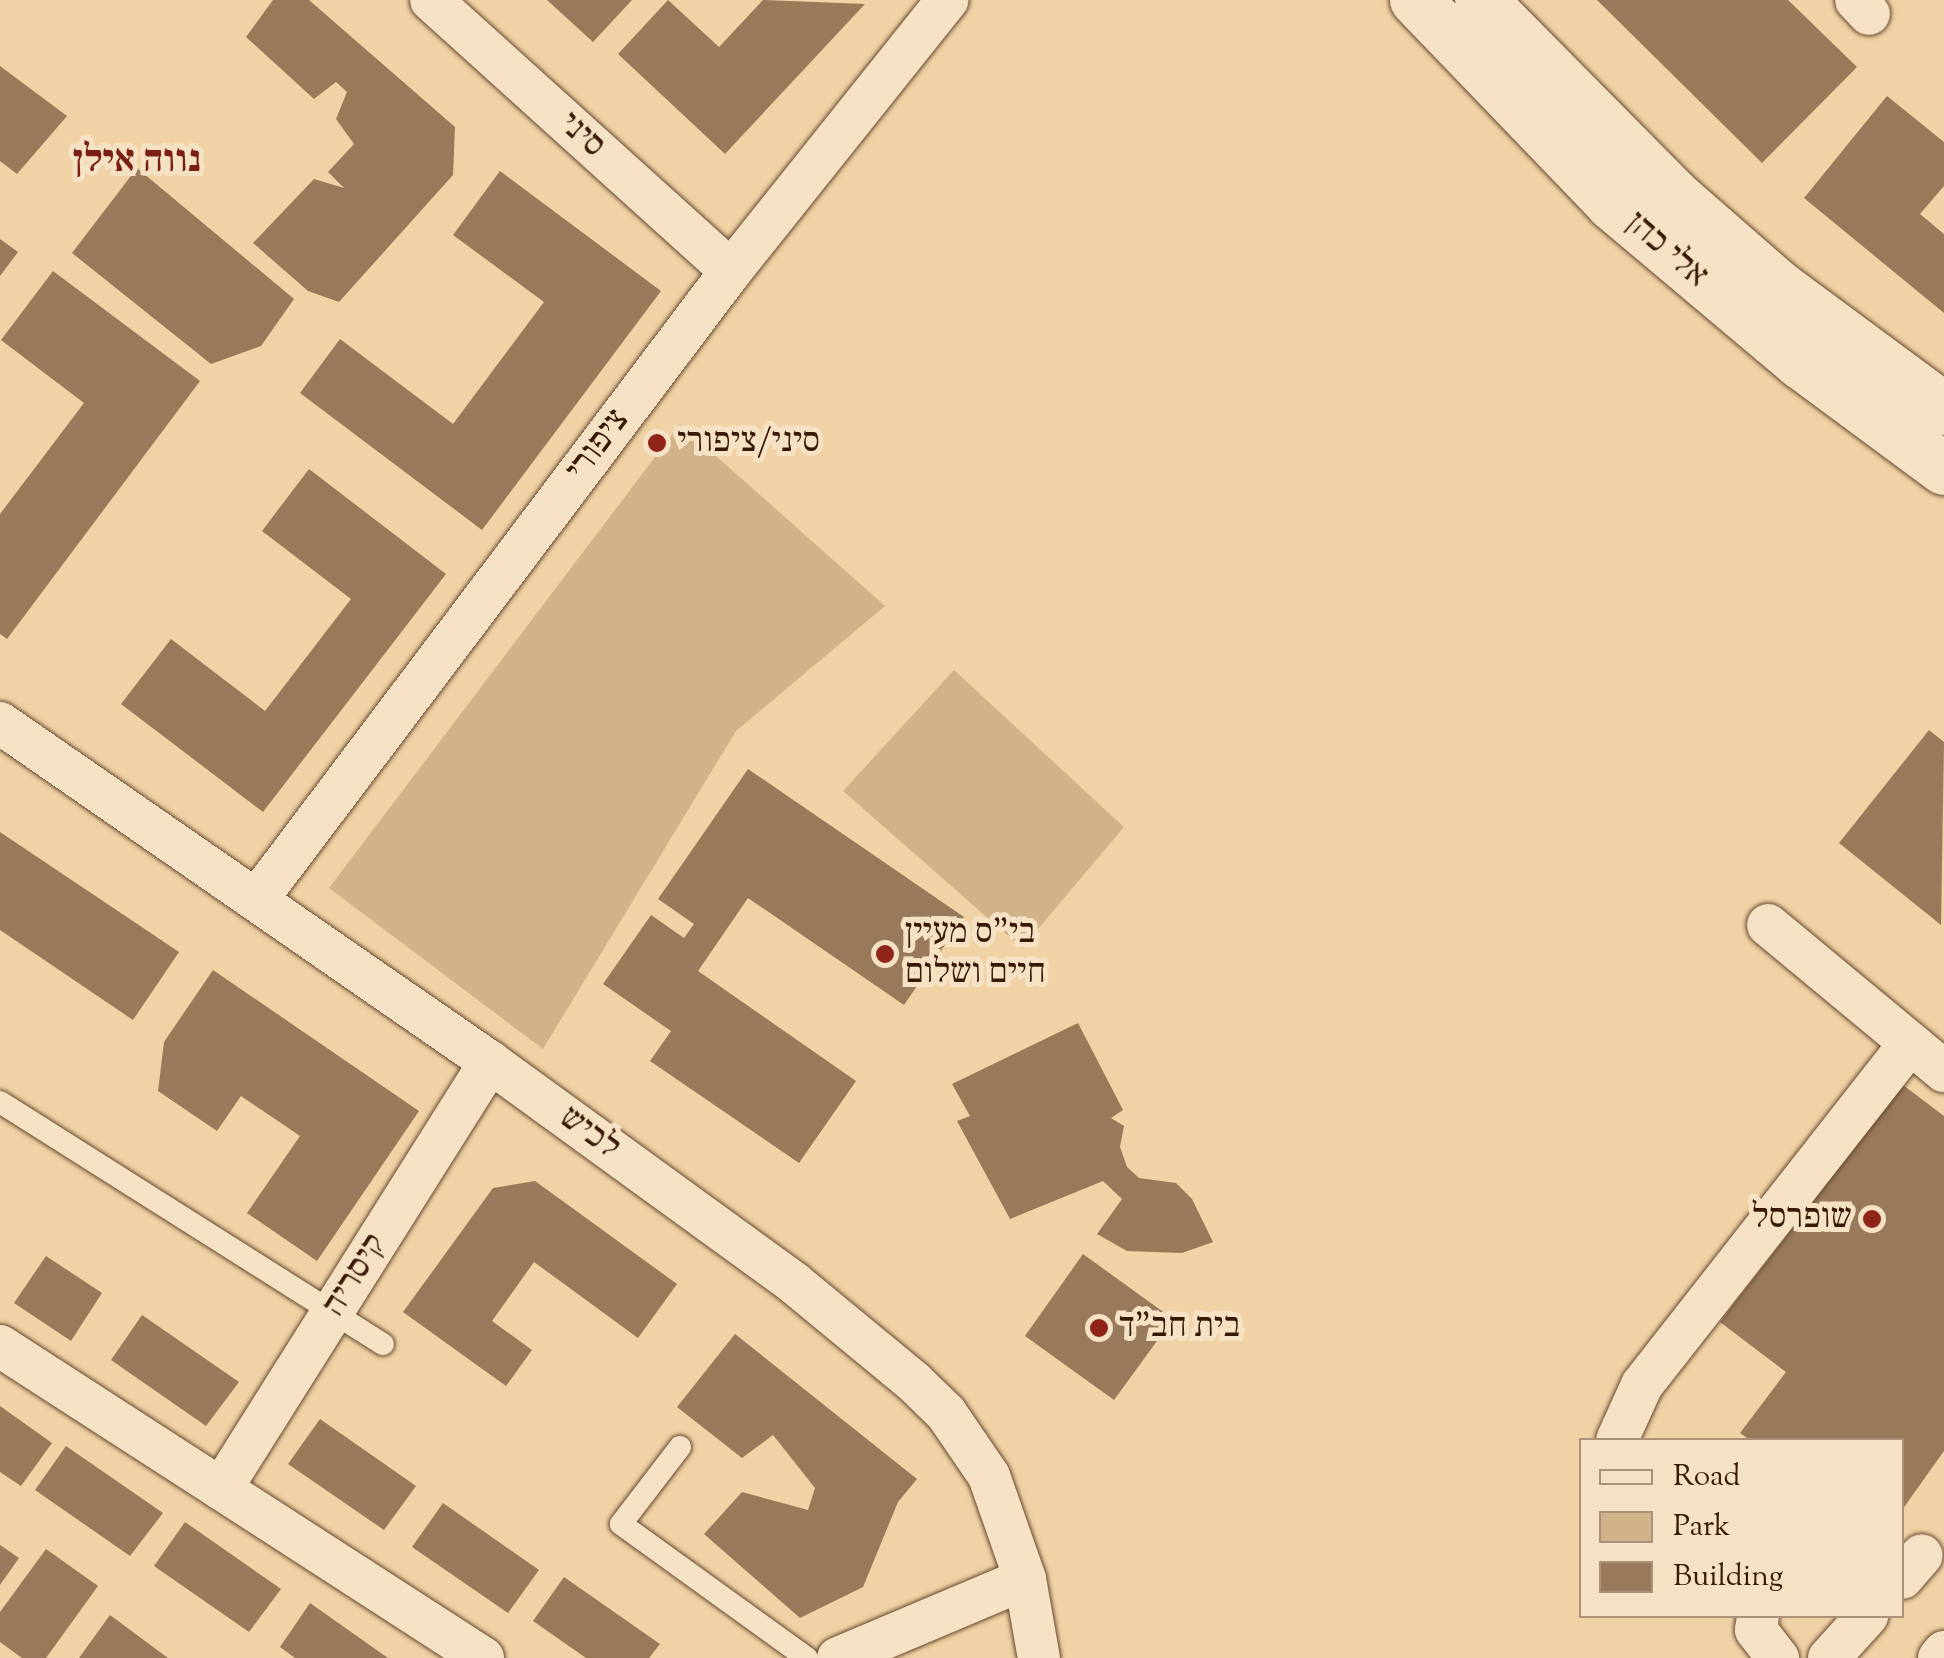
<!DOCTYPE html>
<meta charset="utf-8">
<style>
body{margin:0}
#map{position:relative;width:1944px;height:1658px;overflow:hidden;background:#f0d2a4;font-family:"Sorts Mill Goudy","Frank Ruhl Libre",serif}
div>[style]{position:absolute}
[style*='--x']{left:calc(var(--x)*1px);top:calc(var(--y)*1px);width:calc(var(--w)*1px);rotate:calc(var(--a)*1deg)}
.green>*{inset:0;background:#d1b389}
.building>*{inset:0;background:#987959}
.roads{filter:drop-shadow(0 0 2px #66472f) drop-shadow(0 0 2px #66472f)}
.service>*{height:22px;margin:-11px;padding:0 11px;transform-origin:11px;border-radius:11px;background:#f5e2c4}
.minor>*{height:42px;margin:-21px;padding:0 21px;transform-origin:21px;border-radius:21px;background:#f5e2c4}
.tertiary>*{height:52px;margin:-26px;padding:0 26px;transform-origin:26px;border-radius:26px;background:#f5e2c4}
.dots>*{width:28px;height:28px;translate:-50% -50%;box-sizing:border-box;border:5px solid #f5e2c4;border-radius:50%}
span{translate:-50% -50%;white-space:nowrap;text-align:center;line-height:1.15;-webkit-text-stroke:10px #f5e2c4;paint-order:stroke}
.street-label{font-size:35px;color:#381908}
.poi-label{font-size:35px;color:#381908}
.left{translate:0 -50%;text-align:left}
.right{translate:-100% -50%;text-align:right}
.neighbourhood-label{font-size:38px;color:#7a1f14;font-weight:700}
.legend{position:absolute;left:1579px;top:1438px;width:325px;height:180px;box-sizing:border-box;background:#f5e2c4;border:2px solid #a99279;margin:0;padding:12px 18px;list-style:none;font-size:30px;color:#381908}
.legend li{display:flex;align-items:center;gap:20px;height:50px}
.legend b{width:50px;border:2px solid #a99279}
</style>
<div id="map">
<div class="green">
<i style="clip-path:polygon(680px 424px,885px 606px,736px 731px,543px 1049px,329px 888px)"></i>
<i style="clip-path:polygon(954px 670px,1124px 827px,1022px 948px,843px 791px)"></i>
</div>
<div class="building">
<i style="clip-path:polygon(273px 0,309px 0,455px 127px,453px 175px,339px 302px,308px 291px,253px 243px,314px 179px,344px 188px,328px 172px,354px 144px,336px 119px,347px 92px,336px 82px,314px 99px,246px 37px)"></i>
<i style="clip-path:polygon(547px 0,632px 0,593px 42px)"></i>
<i style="clip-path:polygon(668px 0,719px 47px,763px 0,865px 4px,725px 154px,618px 54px)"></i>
<i style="clip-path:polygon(1597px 0,1788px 0,1857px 67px,1762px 163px)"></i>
<i style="clip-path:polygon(0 66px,67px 116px,17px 174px,0 161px)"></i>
<i style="clip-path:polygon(1887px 96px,1944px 142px,1944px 186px,1920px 214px,1944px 234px,1944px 313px,1804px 198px)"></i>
<i style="clip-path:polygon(137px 168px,294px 299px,261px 346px,211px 364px,72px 253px)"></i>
<i style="clip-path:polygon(500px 171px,661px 291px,482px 530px,300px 393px,340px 339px,453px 424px,544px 302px,453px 235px)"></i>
<i style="clip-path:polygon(0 239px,18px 252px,0 276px)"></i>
<i style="clip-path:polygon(53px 271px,200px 381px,7px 639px,0 634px,0 514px,84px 403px,1px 340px)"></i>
<i style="clip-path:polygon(309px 469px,446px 574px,263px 812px,121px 704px,171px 639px,265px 711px,351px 599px,262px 531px)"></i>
<i style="clip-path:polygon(1929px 730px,1944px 742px,1941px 925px,1839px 843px)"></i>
<i style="clip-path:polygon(748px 769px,964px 917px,904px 1005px,748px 898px,698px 971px,856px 1081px,799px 1163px,650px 1061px,671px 1031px,603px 984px,651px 915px,684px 938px,694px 924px,658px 899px)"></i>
<i style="clip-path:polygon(0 832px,179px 952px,133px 1020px,0 930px)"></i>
<i style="clip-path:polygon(213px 970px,419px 1111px,317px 1261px,247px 1213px,300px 1136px,241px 1096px,217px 1131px,158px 1091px,164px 1042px)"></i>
<i style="clip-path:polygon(1078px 1023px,1123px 1110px,1111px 1118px,1124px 1126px,1120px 1147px,1127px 1167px,1139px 1178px,1176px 1183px,1192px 1199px,1213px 1242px,1182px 1253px,1127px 1251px,1097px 1234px,1122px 1199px,1103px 1181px,1010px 1219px,957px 1121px,970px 1116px,952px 1084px)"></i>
<i style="clip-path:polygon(1903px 1085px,1944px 1116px,1944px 1451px,1902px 1510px,1902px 1440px,1750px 1440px,1740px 1433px,1786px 1372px,1720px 1322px)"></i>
<i style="clip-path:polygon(535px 1181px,677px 1284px,638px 1338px,534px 1262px,492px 1321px,532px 1350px,506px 1386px,403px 1312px,493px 1188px)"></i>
<i style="clip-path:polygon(1083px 1254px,1173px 1319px,1114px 1400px,1025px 1336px)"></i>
<i style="clip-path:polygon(46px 1256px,102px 1293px,71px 1341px,14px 1303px)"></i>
<i style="clip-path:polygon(142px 1315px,239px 1382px,206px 1426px,111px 1360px)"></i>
<i style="clip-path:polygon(735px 1334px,917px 1479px,898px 1502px,863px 1587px,800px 1618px,704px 1534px,742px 1492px,808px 1510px,815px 1488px,773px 1435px,742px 1458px,677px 1407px)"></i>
<i style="clip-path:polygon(0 1406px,52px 1443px,21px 1486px,0 1472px)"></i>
<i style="clip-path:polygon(320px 1419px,416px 1486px,384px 1530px,288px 1464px)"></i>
<i style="clip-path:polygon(66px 1446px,163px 1513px,130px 1556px,35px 1490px)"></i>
<i style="clip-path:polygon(443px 1503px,539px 1570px,508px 1613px,412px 1547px)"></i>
<i style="clip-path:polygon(185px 1522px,281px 1589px,249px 1632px,154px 1566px)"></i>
<i style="clip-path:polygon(0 1545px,19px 1558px,0 1585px)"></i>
<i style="clip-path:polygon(46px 1549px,98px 1586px,46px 1658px,22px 1658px,0 1642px,0 1612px)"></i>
<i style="clip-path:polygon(564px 1577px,660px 1644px,649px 1658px,586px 1658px,533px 1621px)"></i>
<i style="clip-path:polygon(310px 1603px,388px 1658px,295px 1658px,280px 1647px)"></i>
<i style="clip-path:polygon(110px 1615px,168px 1658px,79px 1658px)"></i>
</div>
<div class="roads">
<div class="service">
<i style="--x:0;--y:1102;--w:453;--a:32.3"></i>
<i style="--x:680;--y:1447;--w:97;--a:127.5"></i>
<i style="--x:621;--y:1524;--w:229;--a:35.8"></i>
</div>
<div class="minor">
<i style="--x:431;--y:0;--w:404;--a:42.1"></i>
<i style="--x:1856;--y:0;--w:19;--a:47"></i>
<i style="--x:0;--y:723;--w:596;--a:34.68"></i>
<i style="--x:490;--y:1062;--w:376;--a:36"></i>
<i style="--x:794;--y:1283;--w:156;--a:39.5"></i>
<i style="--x:914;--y:1382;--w:45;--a:44.1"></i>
<i style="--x:946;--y:1413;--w:76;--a:55.7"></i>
<i style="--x:989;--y:1476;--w:109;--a:70.7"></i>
<i style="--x:1025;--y:1579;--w:80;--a:80"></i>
<i style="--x:258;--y:898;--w:785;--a:-52.97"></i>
<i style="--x:731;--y:271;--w:347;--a:-51.4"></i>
<i style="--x:1768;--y:925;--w:229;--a:39.7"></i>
<i style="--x:0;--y:1346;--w:575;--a:32.86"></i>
<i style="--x:1617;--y:1440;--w:60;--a:-65.6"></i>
<i style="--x:1642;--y:1385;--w:432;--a:-51.9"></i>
<i style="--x:221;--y:1489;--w:505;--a:-57.79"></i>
<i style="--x:1902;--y:1578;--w:30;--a:-49"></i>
<i style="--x:1758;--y:1616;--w:14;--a:98"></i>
<i style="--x:1756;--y:1630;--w:36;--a:52"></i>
<i style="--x:838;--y:1658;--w:203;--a:-22.9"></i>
<i style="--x:1829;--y:1658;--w:57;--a:-47.9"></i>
<i style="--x:1939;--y:1658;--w:8;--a:-50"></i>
</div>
<div class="tertiary">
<i style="--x:1416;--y:0;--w:283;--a:46.1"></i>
<i style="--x:1612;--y:204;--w:247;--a:40.1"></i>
<i style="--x:1801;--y:363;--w:178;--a:36.5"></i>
<i style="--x:1481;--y:0;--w:279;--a:45.3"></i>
<i style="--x:1677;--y:198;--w:134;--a:41.1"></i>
<i style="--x:1778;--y:286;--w:207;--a:36.5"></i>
</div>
</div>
<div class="dots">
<i style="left:657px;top:443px;background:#8f2418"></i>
<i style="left:885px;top:954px;background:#8f2418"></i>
<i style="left:1872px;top:1219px;background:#8f2418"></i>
<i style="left:1099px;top:1328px;background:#8f2418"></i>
</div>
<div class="street-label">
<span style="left:581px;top:136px;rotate:42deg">סיני</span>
<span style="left:1666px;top:251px;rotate:41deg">אלי כהן</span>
<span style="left:599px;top:446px;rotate:-53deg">ציפורי</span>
<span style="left:589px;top:1134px;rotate:36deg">לכיש</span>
<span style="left:356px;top:1276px;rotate:-58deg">קיסריה</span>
</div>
<div class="poi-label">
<span class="left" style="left:677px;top:443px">סיני/ציפורי</span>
<span class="left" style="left:905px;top:954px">בי"ס מעיין<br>חיים ושלום</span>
<span class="right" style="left:1852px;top:1219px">שופרסל</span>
<span class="left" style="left:1119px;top:1328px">בית חב"ד</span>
</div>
<div class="neighbourhood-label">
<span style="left:137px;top:163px">נווה אילן</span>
</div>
<ul class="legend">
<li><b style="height:12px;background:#f5e2c4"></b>Road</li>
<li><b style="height:28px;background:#d1b389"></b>Park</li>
<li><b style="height:28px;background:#987959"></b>Building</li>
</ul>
</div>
